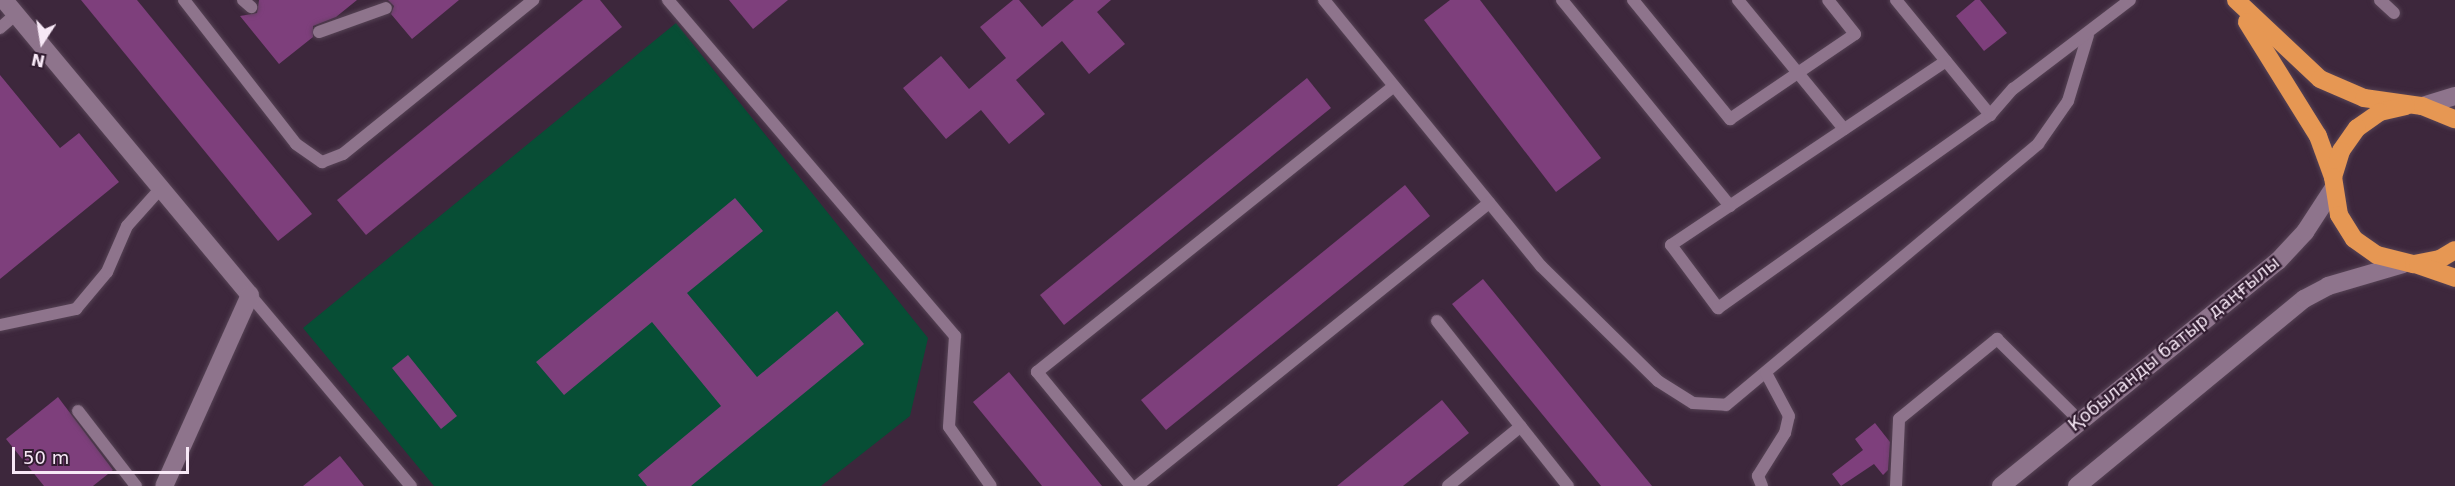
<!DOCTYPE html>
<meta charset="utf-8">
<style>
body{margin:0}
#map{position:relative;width:2455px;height:486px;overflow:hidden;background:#3d273c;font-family:"DejaVu Sans",sans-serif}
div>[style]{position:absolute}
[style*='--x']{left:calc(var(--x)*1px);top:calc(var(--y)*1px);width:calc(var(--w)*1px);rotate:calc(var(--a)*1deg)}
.green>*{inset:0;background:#074e35}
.building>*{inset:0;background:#7e3f7c}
.roads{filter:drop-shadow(0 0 2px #564355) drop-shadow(0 0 2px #564355)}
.lane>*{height:12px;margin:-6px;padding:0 6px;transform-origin:6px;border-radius:6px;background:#8e748c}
.street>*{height:18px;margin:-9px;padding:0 9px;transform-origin:9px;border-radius:9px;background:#8e748c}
.secondary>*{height:18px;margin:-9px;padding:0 9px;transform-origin:9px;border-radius:9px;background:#8e748c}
.highway>*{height:18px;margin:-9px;padding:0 9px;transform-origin:9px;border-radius:9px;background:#e69753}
span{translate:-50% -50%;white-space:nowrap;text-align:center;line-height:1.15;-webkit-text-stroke:4.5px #321d31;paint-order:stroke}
.street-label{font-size:18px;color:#f7e8f6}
.north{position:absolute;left:12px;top:12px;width:60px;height:60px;-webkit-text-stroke:4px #321d31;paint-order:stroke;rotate:192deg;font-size:16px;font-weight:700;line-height:24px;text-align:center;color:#f7e8f6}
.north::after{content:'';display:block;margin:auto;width:21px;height:27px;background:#f7e8f6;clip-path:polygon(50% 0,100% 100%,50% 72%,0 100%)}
.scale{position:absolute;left:12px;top:447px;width:177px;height:27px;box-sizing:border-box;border:3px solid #f7e8f6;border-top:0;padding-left:8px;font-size:18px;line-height:21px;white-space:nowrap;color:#f7e8f6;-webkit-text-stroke:4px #321d31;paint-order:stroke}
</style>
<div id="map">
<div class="green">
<i style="clip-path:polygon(676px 23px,928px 338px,910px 416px,821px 486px,434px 486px,303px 328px)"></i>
</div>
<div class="building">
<i style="clip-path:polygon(81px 0,137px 0,312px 214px,278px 241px)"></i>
<i style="clip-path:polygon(259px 0,357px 0,336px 17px,313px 26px,313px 37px,279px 64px,240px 16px,257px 13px)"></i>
<i style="clip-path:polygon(388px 0,459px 0,412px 39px,391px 14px,394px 6px)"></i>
<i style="clip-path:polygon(583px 0,600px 0,622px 27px,366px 235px,337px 200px)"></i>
<i style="clip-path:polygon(729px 0,788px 0,753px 29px)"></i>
<i style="clip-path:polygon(1013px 0,1019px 0,1042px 27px,1074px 0,1111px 0,1097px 12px,1125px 44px,1089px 74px,1062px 41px,1016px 80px,1045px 114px,1009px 144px,981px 110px,946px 139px,903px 88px,941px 56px,969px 89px,1006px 58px,980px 27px)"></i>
<i style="clip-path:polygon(1450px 0,1480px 0,1601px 158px,1556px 192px,1424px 20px)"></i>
<i style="clip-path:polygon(1975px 0,1980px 0,2007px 33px,1984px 51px,1956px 16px)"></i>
<i style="clip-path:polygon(0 75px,60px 148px,79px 133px,119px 182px,0 279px)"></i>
<i style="clip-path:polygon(1307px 78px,1331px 108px,1064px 325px,1040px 295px)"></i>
<i style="clip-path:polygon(1405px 185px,1430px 216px,1166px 430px,1141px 400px)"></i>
<i style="clip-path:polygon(735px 198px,763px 231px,687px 293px,757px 377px,837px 311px,864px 344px,691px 486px,647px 486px,638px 475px,721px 406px,652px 322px,564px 395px,536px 362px)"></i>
<i style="clip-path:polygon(1483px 279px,1652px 486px,1601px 486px,1452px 304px)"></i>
<i style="clip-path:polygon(408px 355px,457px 416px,441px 429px,392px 368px)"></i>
<i style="clip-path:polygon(1009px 372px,1102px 486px,1042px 486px,973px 402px)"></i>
<i style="clip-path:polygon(58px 397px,113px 470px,93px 486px,44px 486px,6px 439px)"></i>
<i style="clip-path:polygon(1442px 400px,1469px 433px,1403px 486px,1337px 486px)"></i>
<i style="clip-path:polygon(1875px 423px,1890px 442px,1888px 470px,1883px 475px,1874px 464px,1841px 486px,1832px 474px,1863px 450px,1855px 439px)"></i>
<i style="clip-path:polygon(340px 456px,364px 486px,303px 486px)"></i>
</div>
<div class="roads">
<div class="lane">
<i style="--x:184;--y:0;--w:182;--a:52.1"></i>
<i style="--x:296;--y:144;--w:32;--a:35"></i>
<i style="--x:322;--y:162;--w:22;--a:-21"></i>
<i style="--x:343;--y:154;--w:245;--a:-39"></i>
<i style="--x:243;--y:0;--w:11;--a:41"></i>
<i style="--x:668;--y:0;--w:442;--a:49.5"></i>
<i style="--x:955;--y:336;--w:91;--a:93.8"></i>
<i style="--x:949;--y:427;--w:72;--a:54.6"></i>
<i style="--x:1324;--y:0;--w:343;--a:50.8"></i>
<i style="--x:1541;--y:266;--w:164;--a:44.5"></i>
<i style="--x:1658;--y:381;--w:41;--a:32.2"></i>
<i style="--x:1693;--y:403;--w:33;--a:3"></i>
<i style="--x:1726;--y:405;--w:407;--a:-39.9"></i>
<i style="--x:2038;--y:144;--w:52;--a:-55.1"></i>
<i style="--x:2068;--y:101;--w:69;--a:-73.1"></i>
<i style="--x:1562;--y:0;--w:266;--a:50.8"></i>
<i style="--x:1633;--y:0;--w:154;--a:50.8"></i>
<i style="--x:1730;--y:119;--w:151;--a:-34.2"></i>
<i style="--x:1855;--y:34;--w:43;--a:-128.5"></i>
<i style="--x:1738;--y:0;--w:167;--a:50.6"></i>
<i style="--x:1896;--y:0;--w:149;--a:50.7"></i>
<i style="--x:2380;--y:0;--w:19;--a:43"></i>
<i style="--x:0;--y:28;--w:21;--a:-41"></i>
<i style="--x:319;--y:32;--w:71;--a:-19.7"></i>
<i style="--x:1946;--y:61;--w:331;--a:146.2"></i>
<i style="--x:1671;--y:245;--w:79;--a:53.3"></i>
<i style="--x:1718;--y:308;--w:334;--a:-35.4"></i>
<i style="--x:1990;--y:115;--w:35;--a:-49"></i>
<i style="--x:2013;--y:89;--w:147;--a:-37.3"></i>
<i style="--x:250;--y:295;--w:250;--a:49.9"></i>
<i style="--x:1437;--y:321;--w:211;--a:51.6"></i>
<i style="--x:0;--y:325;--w:78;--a:-11.9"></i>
<i style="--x:76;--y:309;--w:48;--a:-50"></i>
<i style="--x:107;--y:272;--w:50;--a:-66.5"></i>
<i style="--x:127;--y:226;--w:52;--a:-48.1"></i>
<i style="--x:78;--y:411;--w:95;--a:52.3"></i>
<i style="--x:1131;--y:486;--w:148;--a:-129.5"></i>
<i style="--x:1037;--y:372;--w:457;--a:-38.7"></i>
<i style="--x:1137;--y:486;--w:452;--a:-38.8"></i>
<i style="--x:1448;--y:486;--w:94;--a:-39.4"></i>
<i style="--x:1762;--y:486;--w:11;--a:-112"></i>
<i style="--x:1758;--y:476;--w:51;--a:-57.9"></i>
<i style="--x:1785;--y:433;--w:17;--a:-77"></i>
<i style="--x:1789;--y:416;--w:49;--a:-118.1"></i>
<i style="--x:1896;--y:486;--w:67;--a:-87.4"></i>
<i style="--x:1899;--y:419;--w:127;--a:-39.2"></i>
<i style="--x:1997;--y:339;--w:117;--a:44.7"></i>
</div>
<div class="street">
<i style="--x:4;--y:0;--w:384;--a:50.2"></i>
<i style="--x:250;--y:295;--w:209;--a:114.2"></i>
</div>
<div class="secondary">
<i style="--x:2422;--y:106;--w:34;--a:-17"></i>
<i style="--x:2001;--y:486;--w:357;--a:-39.1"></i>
<i style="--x:2278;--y:261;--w:40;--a:-47"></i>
<i style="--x:2305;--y:232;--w:51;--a:-56.9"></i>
<i style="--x:2077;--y:486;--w:294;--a:-39.5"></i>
<i style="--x:2304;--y:299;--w:27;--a:-28"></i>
<i style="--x:2328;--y:286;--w:78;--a:-16.3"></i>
</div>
<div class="highway">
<i style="--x:2236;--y:0;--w:115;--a:43.2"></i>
<i style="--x:2320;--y:79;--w:48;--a:23.4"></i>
<i style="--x:2364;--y:98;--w:59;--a:7.9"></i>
<i style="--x:2422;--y:106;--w:35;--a:22"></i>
<i style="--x:2247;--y:22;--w:134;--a:58.1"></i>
<i style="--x:2318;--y:136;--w:44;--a:69.9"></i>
<i style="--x:2406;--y:106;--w:27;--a:167"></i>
<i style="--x:2380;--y:112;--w:28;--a:145"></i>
<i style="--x:2357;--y:128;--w:28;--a:125"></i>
<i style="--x:2341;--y:151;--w:27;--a:107"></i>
<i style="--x:2333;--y:177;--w:38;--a:81"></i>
<i style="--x:2339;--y:215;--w:28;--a:58"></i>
<i style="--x:2354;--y:239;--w:28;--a:35"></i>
<i style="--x:2377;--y:255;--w:38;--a:14"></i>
<i style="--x:2414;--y:264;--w:26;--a:-11"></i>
<i style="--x:2440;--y:259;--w:17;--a:-31"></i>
<i style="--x:2418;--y:265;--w:39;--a:19"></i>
</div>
</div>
<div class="street-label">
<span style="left:2174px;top:344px;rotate:-39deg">Қобыланды батыр даңғылы</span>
</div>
<div class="north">N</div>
<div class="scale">50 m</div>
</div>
